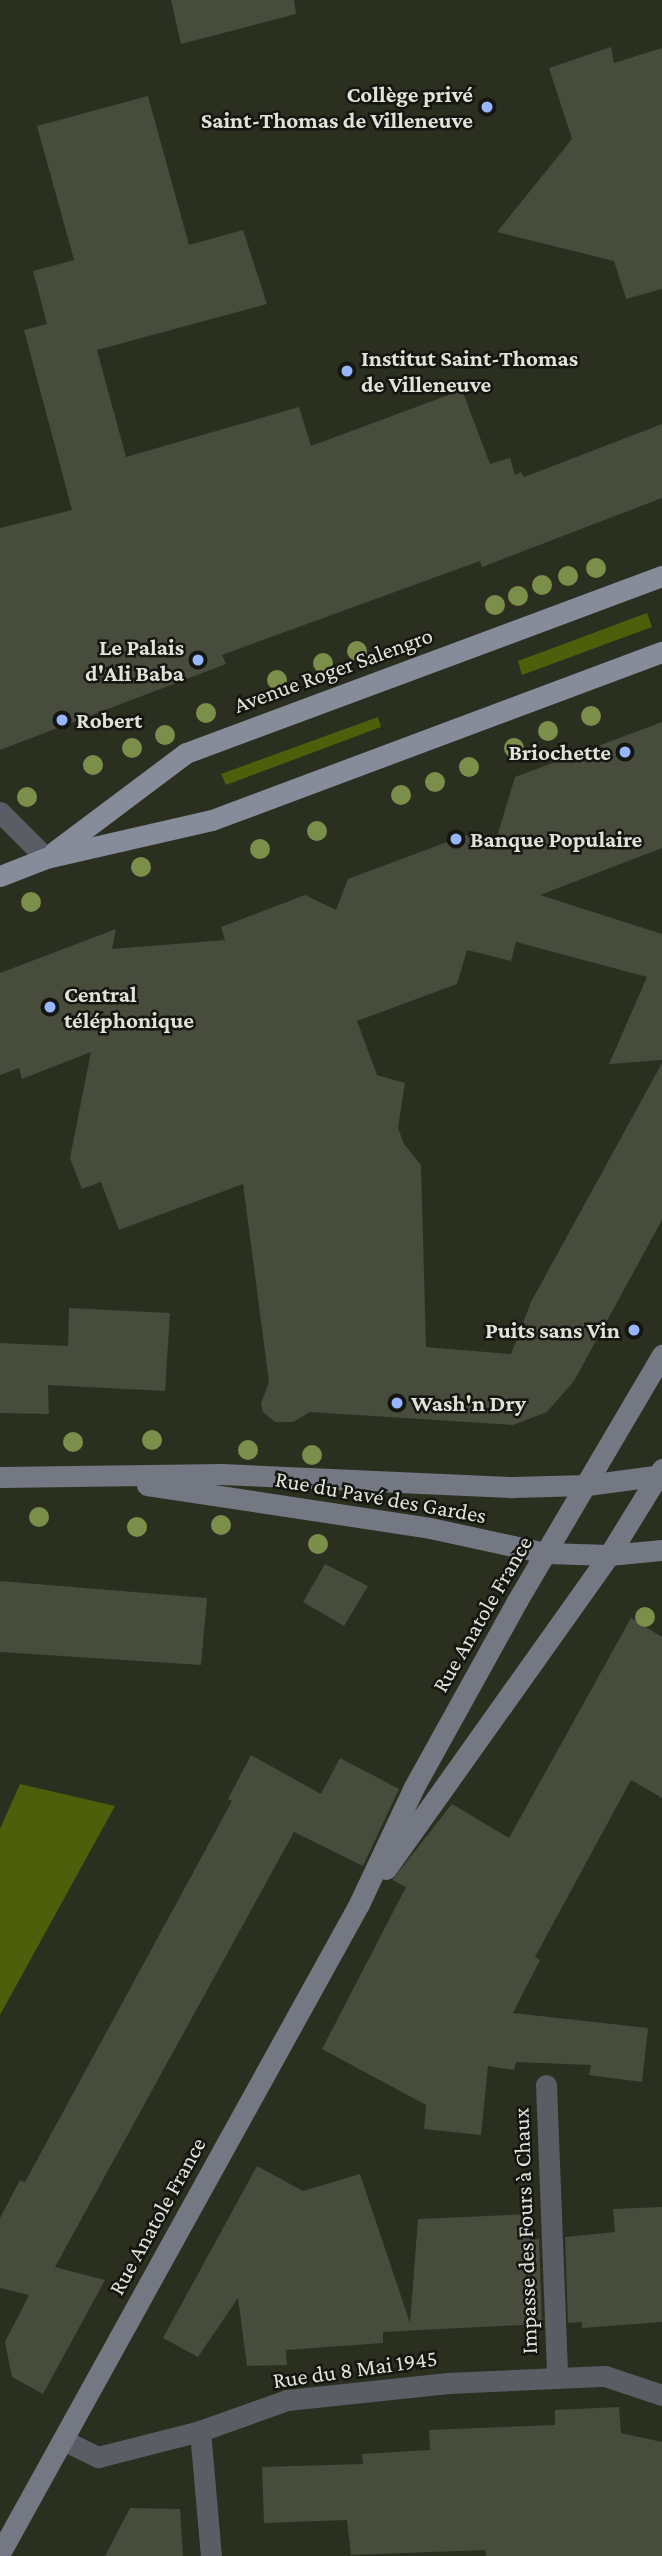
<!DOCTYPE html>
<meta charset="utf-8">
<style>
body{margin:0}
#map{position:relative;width:662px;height:2556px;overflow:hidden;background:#2a2f20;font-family:"Crimson Pro",serif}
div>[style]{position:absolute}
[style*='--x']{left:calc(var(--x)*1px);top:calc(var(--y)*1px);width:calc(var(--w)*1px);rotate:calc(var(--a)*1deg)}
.green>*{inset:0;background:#4d5f0a}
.building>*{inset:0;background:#474c3c}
.street>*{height:21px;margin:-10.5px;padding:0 10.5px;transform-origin:10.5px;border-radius:10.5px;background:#5a5d64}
.secondary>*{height:21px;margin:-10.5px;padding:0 10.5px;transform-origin:10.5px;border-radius:10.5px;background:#737882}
.primary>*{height:21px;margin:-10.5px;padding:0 10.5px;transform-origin:10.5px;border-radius:10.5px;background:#868c9a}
.trees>*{width:20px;height:20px;margin:-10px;border-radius:50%;background:#7b8e4a}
.dots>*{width:19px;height:19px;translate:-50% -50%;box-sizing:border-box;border:4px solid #14160f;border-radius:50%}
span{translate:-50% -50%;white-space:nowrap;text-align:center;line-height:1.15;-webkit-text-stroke:5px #14160f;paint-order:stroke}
.poi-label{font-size:23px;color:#e0e3d9;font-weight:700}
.right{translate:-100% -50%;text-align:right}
.left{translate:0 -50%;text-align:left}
.street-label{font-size:23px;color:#e0e3d9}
</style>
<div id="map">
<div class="green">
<i style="clip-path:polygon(647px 613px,652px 627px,522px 675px,518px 661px)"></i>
<i style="clip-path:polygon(378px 717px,381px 727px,226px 785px,221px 774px)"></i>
<i style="clip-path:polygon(20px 1784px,115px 1806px,0 2015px,0 1829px)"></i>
</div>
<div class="building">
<i style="clip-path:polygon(171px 0,294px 0,296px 14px,181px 44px)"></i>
<i style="clip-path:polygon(611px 47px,614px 63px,662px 48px,662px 289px,626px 299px,614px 261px,497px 232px,572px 139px,549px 68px)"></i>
<i style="clip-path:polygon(148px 96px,189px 245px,243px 230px,267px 304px,97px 350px,126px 457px,299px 407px,311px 446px,462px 390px,490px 464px,510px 458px,515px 475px,521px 472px,524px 477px,662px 424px,662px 498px,482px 567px,480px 561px,222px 655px,226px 664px,0 750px,0 528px,72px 510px,24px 330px,47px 324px,33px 271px,74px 260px,37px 126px)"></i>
<i style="clip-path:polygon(662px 722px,662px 848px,540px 895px,662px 934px,662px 1060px,609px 1064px,647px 977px,516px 942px,511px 961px,467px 950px,457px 984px,357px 1021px,377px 1075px,405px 1083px,398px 1128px,404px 1144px,421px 1165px,426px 1347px,511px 1354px,531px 1302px,662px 1063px,662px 1220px,574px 1381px,547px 1412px,513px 1425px,310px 1412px,293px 1422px,275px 1422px,263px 1412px,261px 1403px,269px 1382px,243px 1184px,119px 1230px,101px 1182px,82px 1189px,70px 1158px,91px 1052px,22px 1079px,19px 1068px,0 1075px,0 973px,116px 929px,112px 949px,225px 940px,221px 927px,305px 895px,336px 910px,348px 879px,466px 835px,495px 843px,515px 777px)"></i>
<i style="clip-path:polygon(69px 1308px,170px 1313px,165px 1391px,48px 1385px,49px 1414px,0 1413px,0 1343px,68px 1346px)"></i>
<i style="clip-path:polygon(325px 1564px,368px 1586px,344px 1626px,303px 1602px)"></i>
<i style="clip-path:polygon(0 1581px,207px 1598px,201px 1665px,0 1652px)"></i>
<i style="clip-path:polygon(631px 1618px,662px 1637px,662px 1798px,631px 1780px,535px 1957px,540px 1960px,513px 2013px,648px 2028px,642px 2082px,589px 2075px,591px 2065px,516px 2062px,514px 2070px,488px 2066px,481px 2135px,424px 2129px,426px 2105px,322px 2049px,406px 1887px,392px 1880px,452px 1804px,509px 1838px)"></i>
<i style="clip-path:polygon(251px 1755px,321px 1794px,340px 1758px,399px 1789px,363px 1866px,294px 1832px,55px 2267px,105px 2280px,43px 2394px,12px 2377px,5px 2342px,29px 2295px,0 2288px,0 2218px,20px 2180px,25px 2182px,232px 1801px,228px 1799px)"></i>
<i style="clip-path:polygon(257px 2166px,303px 2191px,360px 2174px,410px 2323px,418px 2219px,530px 2214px,532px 2240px,539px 2239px,542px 2324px,383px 2332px,383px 2343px,286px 2350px,287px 2365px,247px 2366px,238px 2298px,198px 2357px,163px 2338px)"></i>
<i style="clip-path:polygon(662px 2207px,662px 2322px,582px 2328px,582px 2322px,568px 2323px,565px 2237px,615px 2232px,613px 2209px)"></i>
<i style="clip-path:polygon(619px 2407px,621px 2433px,662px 2442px,662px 2556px,486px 2556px,485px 2550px,351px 2555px,347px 2520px,264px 2523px,262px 2467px,363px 2464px,362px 2454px,430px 2450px,429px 2430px,555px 2425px,555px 2410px)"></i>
<i style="clip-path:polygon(130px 2508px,180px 2509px,183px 2556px,105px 2556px)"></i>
</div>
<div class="street">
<i style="--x:0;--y:812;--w:65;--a:45"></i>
<i style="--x:546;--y:2085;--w:291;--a:87.8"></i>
<i style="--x:200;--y:2431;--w:125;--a:85"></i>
<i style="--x:63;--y:2440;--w:39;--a:26"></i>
<i style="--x:98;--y:2457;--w:105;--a:-14.3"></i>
<i style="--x:200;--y:2431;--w:92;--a:-19.6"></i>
<i style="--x:287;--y:2400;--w:162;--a:-6"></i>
<i style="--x:448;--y:2383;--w:157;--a:-2.6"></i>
<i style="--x:605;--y:2376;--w:60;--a:18.4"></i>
</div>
<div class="secondary">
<i style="--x:0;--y:1477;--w:222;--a:-0.8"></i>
<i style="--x:222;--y:1474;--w:290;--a:2.6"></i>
<i style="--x:512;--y:1487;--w:75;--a:-1.5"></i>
<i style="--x:587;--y:1485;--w:76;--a:-7.6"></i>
<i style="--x:147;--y:1485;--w:286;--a:8.6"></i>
<i style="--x:430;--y:1528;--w:119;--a:12.2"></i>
<i style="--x:546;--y:1553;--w:63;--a:1.8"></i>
<i style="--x:609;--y:1555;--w:53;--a:-5.4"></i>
<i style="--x:386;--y:1869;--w:385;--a:-54.6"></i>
<i style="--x:609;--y:1555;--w:101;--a:-58.4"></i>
<i style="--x:0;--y:2553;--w:742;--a:-61.05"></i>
<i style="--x:359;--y:1904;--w:129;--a:-64.8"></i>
<i style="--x:414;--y:1787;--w:213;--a:-61"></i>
<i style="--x:517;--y:1601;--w:286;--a:-59.5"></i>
</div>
<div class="primary">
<i style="--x:54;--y:852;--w:165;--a:-36.9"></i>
<i style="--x:186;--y:753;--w:508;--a:-20.4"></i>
<i style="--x:0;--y:876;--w:49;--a:-21.4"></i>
<i style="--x:46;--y:858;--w:170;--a:-12.9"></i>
<i style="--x:212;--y:820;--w:480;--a:-20.5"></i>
</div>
<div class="trees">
<i style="left:596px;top:568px"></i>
<i style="left:568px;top:576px"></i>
<i style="left:542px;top:585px"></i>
<i style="left:518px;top:596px"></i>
<i style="left:495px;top:605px"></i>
<i style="left:357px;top:651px"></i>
<i style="left:323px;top:663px"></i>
<i style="left:277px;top:680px"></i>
<i style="left:206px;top:713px"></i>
<i style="left:591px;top:716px"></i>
<i style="left:548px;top:731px"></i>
<i style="left:165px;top:735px"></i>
<i style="left:132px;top:748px"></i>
<i style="left:514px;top:748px"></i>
<i style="left:93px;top:765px"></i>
<i style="left:469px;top:767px"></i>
<i style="left:435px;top:782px"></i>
<i style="left:401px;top:795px"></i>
<i style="left:27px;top:797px"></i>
<i style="left:317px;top:831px"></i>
<i style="left:260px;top:849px"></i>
<i style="left:141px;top:867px"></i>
<i style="left:31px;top:902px"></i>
<i style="left:152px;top:1440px"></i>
<i style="left:73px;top:1442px"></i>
<i style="left:248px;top:1450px"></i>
<i style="left:312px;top:1455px"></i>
<i style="left:39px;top:1517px"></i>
<i style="left:221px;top:1525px"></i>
<i style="left:137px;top:1527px"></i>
<i style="left:318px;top:1544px"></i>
<i style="left:645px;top:1617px"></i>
</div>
<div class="dots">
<i style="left:487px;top:107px;background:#97b6fd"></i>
<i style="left:347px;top:371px;background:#97b6fd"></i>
<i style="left:198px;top:660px;background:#97b6fd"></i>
<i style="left:62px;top:720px;background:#97b6fd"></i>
<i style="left:625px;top:752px;background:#97b6fd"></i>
<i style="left:456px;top:839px;background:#97b6fd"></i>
<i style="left:50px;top:1007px;background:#97b6fd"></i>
<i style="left:634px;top:1330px;background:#97b6fd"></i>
<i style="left:397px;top:1403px;background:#97b6fd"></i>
</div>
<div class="poi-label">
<span class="right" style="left:473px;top:107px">Collège privé<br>Saint-Thomas de Villeneuve</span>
<span class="left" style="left:361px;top:371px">Institut Saint-Thomas<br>de Villeneuve</span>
<span class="right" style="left:184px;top:660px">Le Palais<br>d'Ali Baba</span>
<span class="left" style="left:76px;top:720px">Robert</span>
<span class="right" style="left:611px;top:752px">Briochette</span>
<span class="left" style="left:470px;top:839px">Banque Populaire</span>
<span class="left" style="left:64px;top:1007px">Central<br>téléphonique</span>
<span class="right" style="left:620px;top:1330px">Puits sans Vin</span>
<span class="left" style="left:411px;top:1403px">Wash'n Dry</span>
</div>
<div class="street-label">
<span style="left:333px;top:670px;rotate:-20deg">Avenue Roger Salengro</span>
<span style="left:381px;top:1497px;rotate:10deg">Rue du Pavé des Gardes</span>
<span style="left:482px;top:1614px;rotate:-60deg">Rue Anatole France</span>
<span style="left:157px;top:2216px;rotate:-61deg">Rue Anatole France</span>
<span style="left:525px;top:2231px;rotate:-92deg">Impasse des Fours à Chaux</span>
<span style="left:355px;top:2369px;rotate:-8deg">Rue du 8 Mai 1945</span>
</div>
</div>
